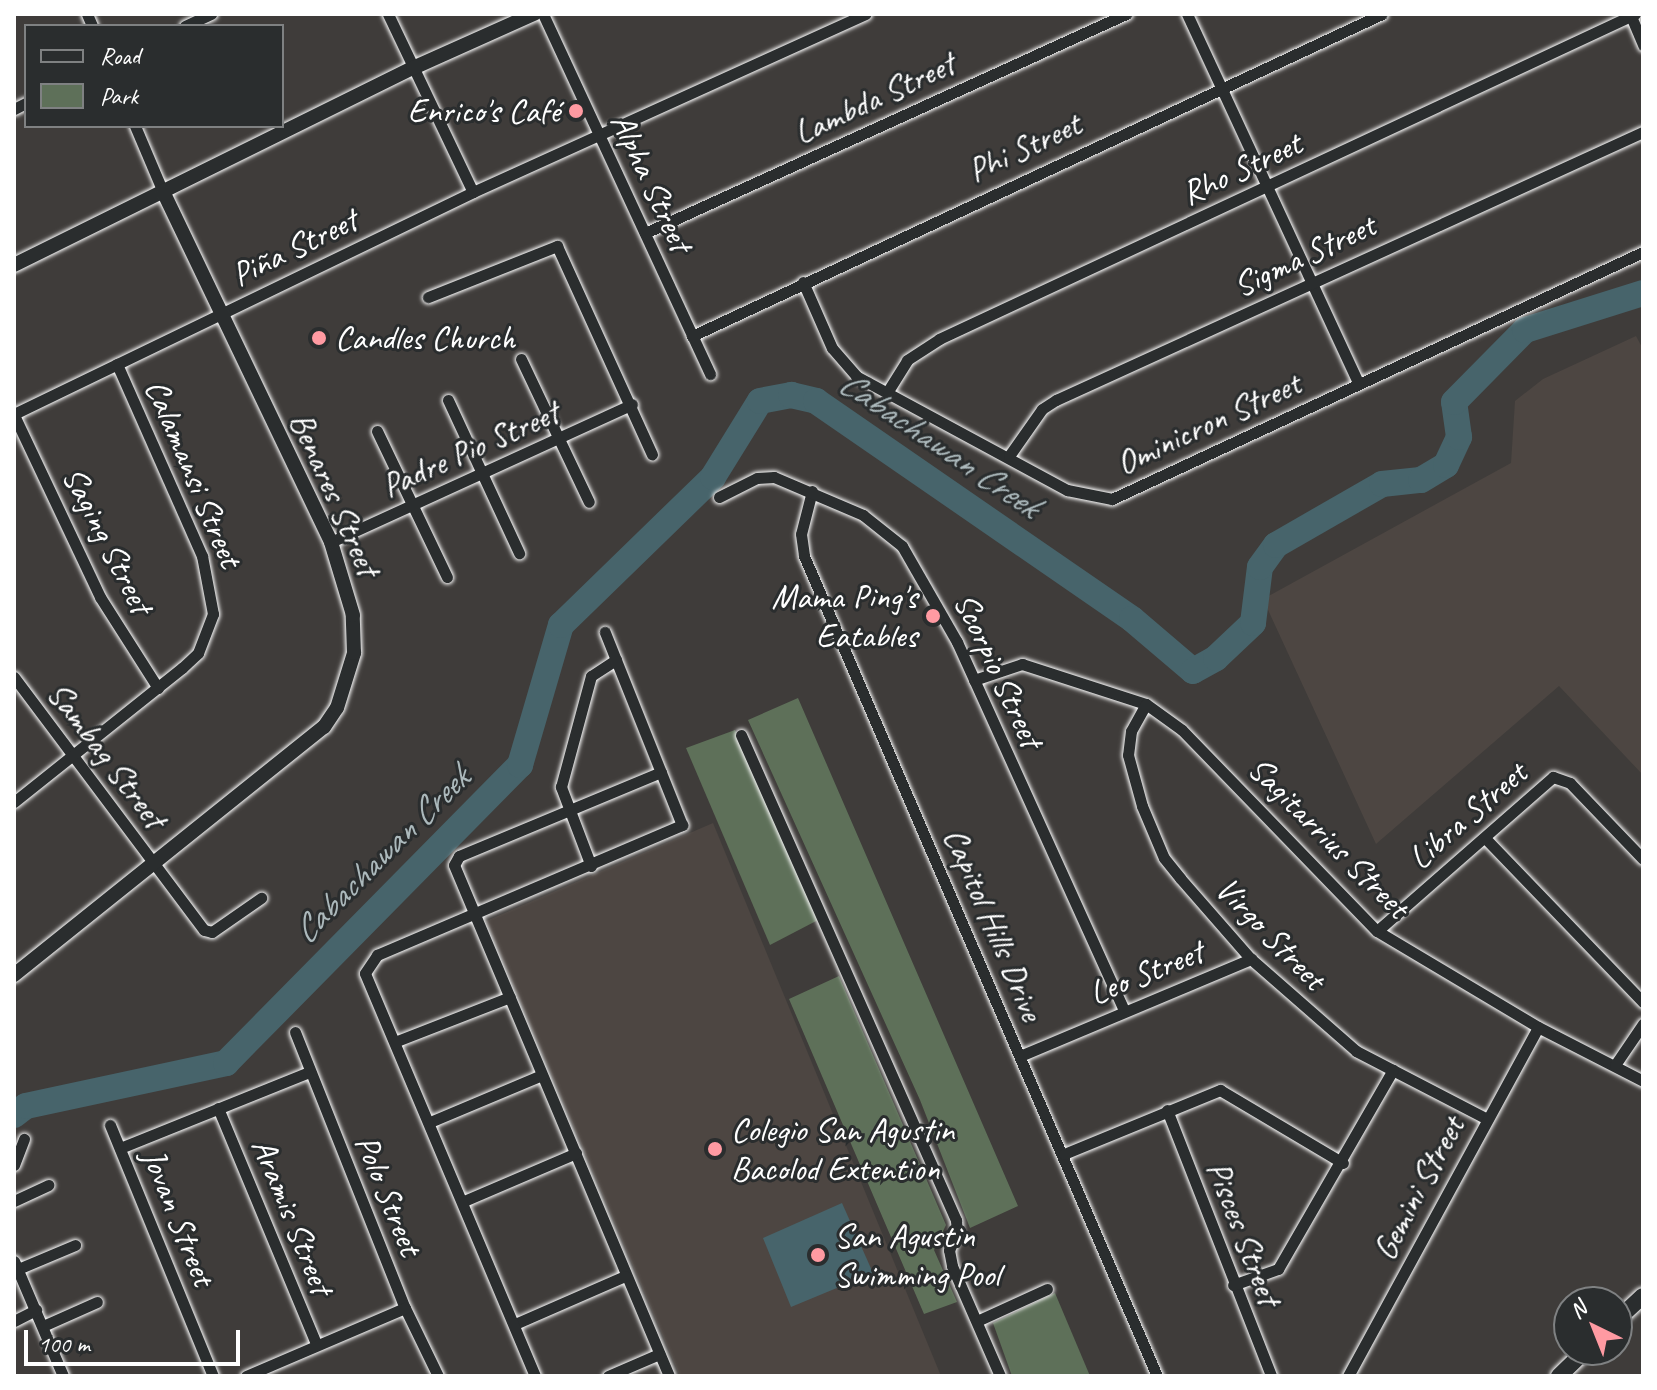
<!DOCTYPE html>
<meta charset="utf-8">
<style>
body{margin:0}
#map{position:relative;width:1657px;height:1390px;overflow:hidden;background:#3f3c3a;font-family:Caveat,sans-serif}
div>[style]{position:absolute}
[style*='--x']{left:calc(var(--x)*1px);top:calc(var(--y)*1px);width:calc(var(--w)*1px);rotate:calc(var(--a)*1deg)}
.built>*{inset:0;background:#4d4642}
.green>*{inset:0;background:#5e7059}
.water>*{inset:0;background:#47646b}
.river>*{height:26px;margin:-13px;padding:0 13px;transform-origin:13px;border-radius:13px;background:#47646b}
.roads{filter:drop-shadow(0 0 2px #fff) drop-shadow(0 0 2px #fff)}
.minor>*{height:11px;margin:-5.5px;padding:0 5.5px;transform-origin:5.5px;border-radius:5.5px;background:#2a2d2e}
.tertiary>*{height:14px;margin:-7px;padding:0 7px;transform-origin:7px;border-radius:7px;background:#2a2d2e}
.secondary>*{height:16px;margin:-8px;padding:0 8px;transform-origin:8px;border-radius:8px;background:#2a2d2e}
.dots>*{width:22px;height:22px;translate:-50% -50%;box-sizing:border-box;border:4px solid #2a2d2e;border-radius:50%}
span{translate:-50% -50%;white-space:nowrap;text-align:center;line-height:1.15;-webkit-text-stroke:6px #2a2d2e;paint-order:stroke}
.street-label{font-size:34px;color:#fff}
.poi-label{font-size:34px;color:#fff}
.right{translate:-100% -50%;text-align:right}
.left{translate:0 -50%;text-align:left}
.water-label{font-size:36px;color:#acb9bc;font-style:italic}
.frame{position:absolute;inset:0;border:16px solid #fff;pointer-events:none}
.legend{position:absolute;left:24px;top:24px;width:260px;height:104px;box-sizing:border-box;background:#2a2d2e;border:2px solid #7f8182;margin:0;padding:10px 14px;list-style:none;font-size:24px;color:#fff}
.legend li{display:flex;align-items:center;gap:16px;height:40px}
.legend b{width:40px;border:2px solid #7f8182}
.north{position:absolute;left:1553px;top:1286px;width:80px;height:80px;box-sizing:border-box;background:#2a2d2e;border:2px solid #7f8182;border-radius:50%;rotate:317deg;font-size:22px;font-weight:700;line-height:32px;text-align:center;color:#fff}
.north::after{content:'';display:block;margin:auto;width:28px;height:36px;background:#ff9aa2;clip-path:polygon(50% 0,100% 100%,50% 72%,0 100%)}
.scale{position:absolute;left:24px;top:1330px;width:216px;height:36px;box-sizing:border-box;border:4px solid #fff;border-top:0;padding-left:10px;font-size:24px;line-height:28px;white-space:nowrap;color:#fff;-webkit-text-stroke:6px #2a2d2e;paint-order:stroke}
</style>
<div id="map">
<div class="built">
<i style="clip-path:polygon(1636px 336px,1643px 349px,1643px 775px,1559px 686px,1376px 844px,1263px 599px,1511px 463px,1515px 401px,1543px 379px)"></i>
<i style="clip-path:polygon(713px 823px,941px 1376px,680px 1376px,486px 921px)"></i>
</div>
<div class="green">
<i style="clip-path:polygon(798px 698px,1018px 1206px,970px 1228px,920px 1100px,748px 720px)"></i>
<i style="clip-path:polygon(735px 730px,818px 920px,770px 945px,686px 748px)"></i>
<i style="clip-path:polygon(839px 976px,946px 1225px,934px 1250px,957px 1302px,924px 1314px,789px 999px)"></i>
<i style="clip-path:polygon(1055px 1293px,1090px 1376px,1012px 1376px,993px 1323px)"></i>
</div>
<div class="water">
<i style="clip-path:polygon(842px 1203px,873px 1273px,791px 1307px,763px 1238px)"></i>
</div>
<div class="river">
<i style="--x:14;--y:1115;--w:15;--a:-37"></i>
<i style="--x:26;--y:1106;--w:205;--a:-12.1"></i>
<i style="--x:226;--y:1063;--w:419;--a:-45.4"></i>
<i style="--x:520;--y:765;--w:146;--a:-73.7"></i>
<i style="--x:561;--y:625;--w:212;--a:-44.2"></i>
<i style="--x:713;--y:477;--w:89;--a:-58.3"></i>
<i style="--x:760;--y:401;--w:32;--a:-11"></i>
<i style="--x:791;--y:395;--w:26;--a:13"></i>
<i style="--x:816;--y:401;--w:384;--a:34.6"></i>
<i style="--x:1132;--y:619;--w:80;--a:40.4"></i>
<i style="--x:1193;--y:671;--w:26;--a:-29"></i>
<i style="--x:1216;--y:658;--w:51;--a:-43.4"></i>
<i style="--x:1253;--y:623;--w:56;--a:-82.9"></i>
<i style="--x:1260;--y:567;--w:27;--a:-54"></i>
<i style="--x:1276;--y:545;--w:122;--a:-29.9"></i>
<i style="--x:1382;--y:484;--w:39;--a:-6"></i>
<i style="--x:1421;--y:480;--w:29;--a:-31"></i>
<i style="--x:1446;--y:465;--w:31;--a:-65"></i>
<i style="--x:1459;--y:437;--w:35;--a:-98"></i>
<i style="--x:1454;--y:402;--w:101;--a:-45.4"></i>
<i style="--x:1525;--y:330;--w:124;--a:-17.4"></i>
</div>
<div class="roads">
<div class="minor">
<i style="--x:87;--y:14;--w:13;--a:67"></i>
<i style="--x:388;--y:14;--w:197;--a:64.5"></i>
<i style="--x:543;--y:14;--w:397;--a:65.1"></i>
<i style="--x:1187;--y:14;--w:407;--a:65.1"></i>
<i style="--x:1630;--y:14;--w:34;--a:67"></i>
<i style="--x:185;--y:26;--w:29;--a:-25"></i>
<i style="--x:14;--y:109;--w:13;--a:-27"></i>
<i style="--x:135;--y:126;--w:72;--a:67"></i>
<i style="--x:645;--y:233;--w:529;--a:-24.48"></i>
<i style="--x:803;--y:282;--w:72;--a:66.3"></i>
<i style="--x:832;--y:348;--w:37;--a:49"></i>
<i style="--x:856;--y:376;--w:240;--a:28.4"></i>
<i style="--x:1067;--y:490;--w:46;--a:11.3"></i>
<i style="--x:1112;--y:499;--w:586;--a:-24.95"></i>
<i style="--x:428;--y:297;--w:139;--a:-21.6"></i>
<i style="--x:557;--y:246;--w:229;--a:65.5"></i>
<i style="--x:692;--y:336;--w:761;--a:-25.02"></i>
<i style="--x:521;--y:359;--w:158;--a:64.6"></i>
<i style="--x:888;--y:391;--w:36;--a:-58"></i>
<i style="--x:907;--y:360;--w:38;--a:-33"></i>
<i style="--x:939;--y:339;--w:768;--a:-25.03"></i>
<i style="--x:448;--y:400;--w:169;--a:65.1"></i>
<i style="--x:14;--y:414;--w:510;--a:-25.81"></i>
<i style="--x:473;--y:192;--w:431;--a:-24.4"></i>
<i style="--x:14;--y:415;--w:201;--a:64.7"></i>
<i style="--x:100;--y:597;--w:108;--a:57.5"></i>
<i style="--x:377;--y:431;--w:162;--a:64.4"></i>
<i style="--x:1009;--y:456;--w:57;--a:-54.9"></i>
<i style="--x:1042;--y:409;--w:17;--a:-33"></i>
<i style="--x:1056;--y:400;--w:645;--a:-24.54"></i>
<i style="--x:812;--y:491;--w:44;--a:104.3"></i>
<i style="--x:801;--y:534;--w:22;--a:82"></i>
<i style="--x:804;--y:556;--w:893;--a:66.71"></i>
<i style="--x:719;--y:497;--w:42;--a:-26.6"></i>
<i style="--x:757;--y:478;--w:17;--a:-3"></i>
<i style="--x:774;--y:477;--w:97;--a:23.1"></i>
<i style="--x:863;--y:515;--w:50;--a:38.5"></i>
<i style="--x:902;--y:546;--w:111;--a:60.2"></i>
<i style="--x:957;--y:642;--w:404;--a:65.6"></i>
<i style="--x:331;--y:542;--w:331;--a:-24.6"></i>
<i style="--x:14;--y:677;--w:316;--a:53.1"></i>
<i style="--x:204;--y:930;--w:8;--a:14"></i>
<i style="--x:212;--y:932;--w:60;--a:-34.8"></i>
<i style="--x:974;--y:680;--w:51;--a:-18.4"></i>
<i style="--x:1022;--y:664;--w:130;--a:17.9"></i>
<i style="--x:1146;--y:704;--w:44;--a:35.8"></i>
<i style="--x:1182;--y:730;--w:280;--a:45.9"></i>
<i style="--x:1377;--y:931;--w:187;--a:30.8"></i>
<i style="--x:1538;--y:1027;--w:118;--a:27.2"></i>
<i style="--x:1146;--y:704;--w:31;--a:119"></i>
<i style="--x:1131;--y:731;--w:24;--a:97"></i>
<i style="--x:1128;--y:755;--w:53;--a:74.6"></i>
<i style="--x:1142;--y:806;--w:56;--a:67.1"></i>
<i style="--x:1164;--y:858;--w:26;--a:51"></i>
<i style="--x:1180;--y:878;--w:108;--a:48.8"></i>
<i style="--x:1251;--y:959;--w:140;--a:41.2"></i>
<i style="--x:1356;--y:1051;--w:148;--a:27.4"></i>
<i style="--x:741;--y:735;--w:531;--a:66.09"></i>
<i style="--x:956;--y:1220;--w:13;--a:86"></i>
<i style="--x:957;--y:1233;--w:19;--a:115"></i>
<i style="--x:949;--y:1250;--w:16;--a:79"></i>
<i style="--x:952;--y:1266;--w:120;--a:66.4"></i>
<i style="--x:661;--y:772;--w:219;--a:157.4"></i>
<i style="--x:459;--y:856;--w:10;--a:119"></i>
<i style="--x:454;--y:865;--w:554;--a:67.18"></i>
<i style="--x:14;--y:802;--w:215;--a:-38.6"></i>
<i style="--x:182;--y:668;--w:22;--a:-43"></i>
<i style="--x:198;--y:653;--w:42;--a:-69"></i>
<i style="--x:213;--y:614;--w:59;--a:-100.7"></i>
<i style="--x:202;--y:556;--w:210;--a:-113.9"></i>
<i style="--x:1485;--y:838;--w:228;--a:46.1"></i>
<i style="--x:591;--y:866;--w:85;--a:-110.8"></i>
<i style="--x:561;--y:787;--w:115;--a:-74.9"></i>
<i style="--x:591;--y:676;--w:30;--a:-33"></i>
<i style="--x:1377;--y:931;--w:234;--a:-41.2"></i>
<i style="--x:1553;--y:777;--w:18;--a:19"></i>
<i style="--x:1570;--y:783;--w:105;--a:46.2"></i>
<i style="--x:295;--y:1032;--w:297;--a:68.3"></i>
<i style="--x:405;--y:1308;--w:76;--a:64.1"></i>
<i style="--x:397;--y:1041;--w:121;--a:-21.3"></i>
<i style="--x:1020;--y:1056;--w:251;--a:-22.8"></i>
<i style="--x:1615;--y:1065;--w:50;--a:-55.7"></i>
<i style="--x:218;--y:1108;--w:256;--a:67.4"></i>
<i style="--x:1167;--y:1110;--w:286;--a:68.6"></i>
<i style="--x:430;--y:1122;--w:121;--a:-22.8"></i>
<i style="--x:110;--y:1125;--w:271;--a:67.7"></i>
<i style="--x:120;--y:1148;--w:204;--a:-21.9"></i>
<i style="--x:1064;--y:1154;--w:169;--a:-22.3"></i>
<i style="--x:1220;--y:1090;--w:143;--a:30.7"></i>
<i style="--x:14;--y:1165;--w:28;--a:-69"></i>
<i style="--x:14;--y:1201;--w:38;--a:-25"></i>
<i style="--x:464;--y:1201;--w:122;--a:-23.2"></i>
<i style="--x:14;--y:1261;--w:125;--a:66.9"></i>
<i style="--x:18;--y:1269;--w:62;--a:-22.8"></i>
<i style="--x:1233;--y:1285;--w:48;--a:-19.6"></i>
<i style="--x:1278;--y:1269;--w:230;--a:-60"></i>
<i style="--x:14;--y:1321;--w:25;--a:-27"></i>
<i style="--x:977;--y:1321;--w:77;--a:-24.6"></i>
<i style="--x:515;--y:1324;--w:120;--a:-23.6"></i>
<i style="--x:43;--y:1326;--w:59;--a:-24"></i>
<i style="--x:246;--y:1376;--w:173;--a:-23.2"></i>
<i style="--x:535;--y:1376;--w:437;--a:-112.9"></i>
<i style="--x:365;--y:973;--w:22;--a:-56"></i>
<i style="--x:377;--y:955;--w:332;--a:-23.1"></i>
<i style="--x:682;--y:825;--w:208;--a:-111.8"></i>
<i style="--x:608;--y:1376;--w:56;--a:-23.3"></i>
<i style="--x:1348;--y:1376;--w:397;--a:-61.4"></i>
</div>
<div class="tertiary">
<i style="--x:14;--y:265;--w:445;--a:-26.3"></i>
<i style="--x:413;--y:68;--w:133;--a:-24.1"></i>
<i style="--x:14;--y:975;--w:397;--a:-38.7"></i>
<i style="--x:324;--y:727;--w:23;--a:-56"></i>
<i style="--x:337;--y:708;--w:58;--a:-72.8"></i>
<i style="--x:354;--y:653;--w:38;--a:-92"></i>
<i style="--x:353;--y:615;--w:76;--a:-106.8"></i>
<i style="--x:331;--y:542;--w:388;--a:-115.6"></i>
</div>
<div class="secondary">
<i style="--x:1617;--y:1320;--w:35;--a:-43"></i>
<i style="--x:1559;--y:1376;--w:37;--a:-44"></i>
</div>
</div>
<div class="dots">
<i style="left:576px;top:111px;background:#ff9aa2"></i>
<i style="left:319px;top:338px;background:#ff9aa2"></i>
<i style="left:933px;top:616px;background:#ff9aa2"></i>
<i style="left:715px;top:1149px;background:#ff9aa2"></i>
<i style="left:818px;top:1255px;background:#ff9aa2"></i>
</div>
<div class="street-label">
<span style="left:874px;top:98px;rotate:-25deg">Lambda Street</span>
<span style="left:1024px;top:147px;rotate:-25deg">Phi Street</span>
<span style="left:1241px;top:168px;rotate:-25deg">Rho Street</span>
<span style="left:652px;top:182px;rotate:65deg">Alpha Street</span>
<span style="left:294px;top:247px;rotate:-26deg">Piña Street</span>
<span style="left:1304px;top:255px;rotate:-25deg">Sigma Street</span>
<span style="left:1208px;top:423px;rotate:-25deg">Ominicron Street</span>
<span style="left:470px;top:449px;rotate:-24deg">Padre Pio Street</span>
<span style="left:194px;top:473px;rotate:67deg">Calamansi Street</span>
<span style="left:335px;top:494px;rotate:66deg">Benares Street</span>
<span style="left:108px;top:540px;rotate:63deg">Saging Street</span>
<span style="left:999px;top:670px;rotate:65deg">Scorpio Street</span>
<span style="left:107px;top:755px;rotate:53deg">Sambag Street</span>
<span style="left:1467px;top:815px;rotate:-41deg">Libra Street</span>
<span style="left:1329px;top:837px;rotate:45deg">Sagitarrius Street</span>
<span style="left:994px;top:924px;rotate:67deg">Capitol Hills Drive</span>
<span style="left:1271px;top:933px;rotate:46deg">Virgo Street</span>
<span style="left:1146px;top:972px;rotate:-22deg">Leo Street</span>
<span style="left:1418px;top:1188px;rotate:-62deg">Gemini Street</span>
<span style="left:389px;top:1195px;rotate:68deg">Polo Street</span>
<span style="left:293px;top:1216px;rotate:68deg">Aramis Street</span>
<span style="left:179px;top:1217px;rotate:68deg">Jovan Street</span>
<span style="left:1244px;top:1233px;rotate:69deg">Pisces Street</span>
</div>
<div class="poi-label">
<span class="right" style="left:560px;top:111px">Enrico's Café</span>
<span class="left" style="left:335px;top:338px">Candles Church</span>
<span class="right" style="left:917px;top:616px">Mama Ping's<br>Eatables</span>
<span class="left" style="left:731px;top:1149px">Colegio San Agustin<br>Bacolod Extention</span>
<span class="left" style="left:834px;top:1255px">San Agustin<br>Swimming Pool</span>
</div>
<div class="water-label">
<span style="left:939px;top:444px;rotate:34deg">Cabachawan Creek</span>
<span style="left:381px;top:855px;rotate:-45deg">Cabachawan Creek</span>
</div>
<div class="frame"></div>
<ul class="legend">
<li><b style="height:10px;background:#2a2d2e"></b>Road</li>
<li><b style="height:22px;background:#5e7059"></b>Park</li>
</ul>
<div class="north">N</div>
<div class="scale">100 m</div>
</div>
